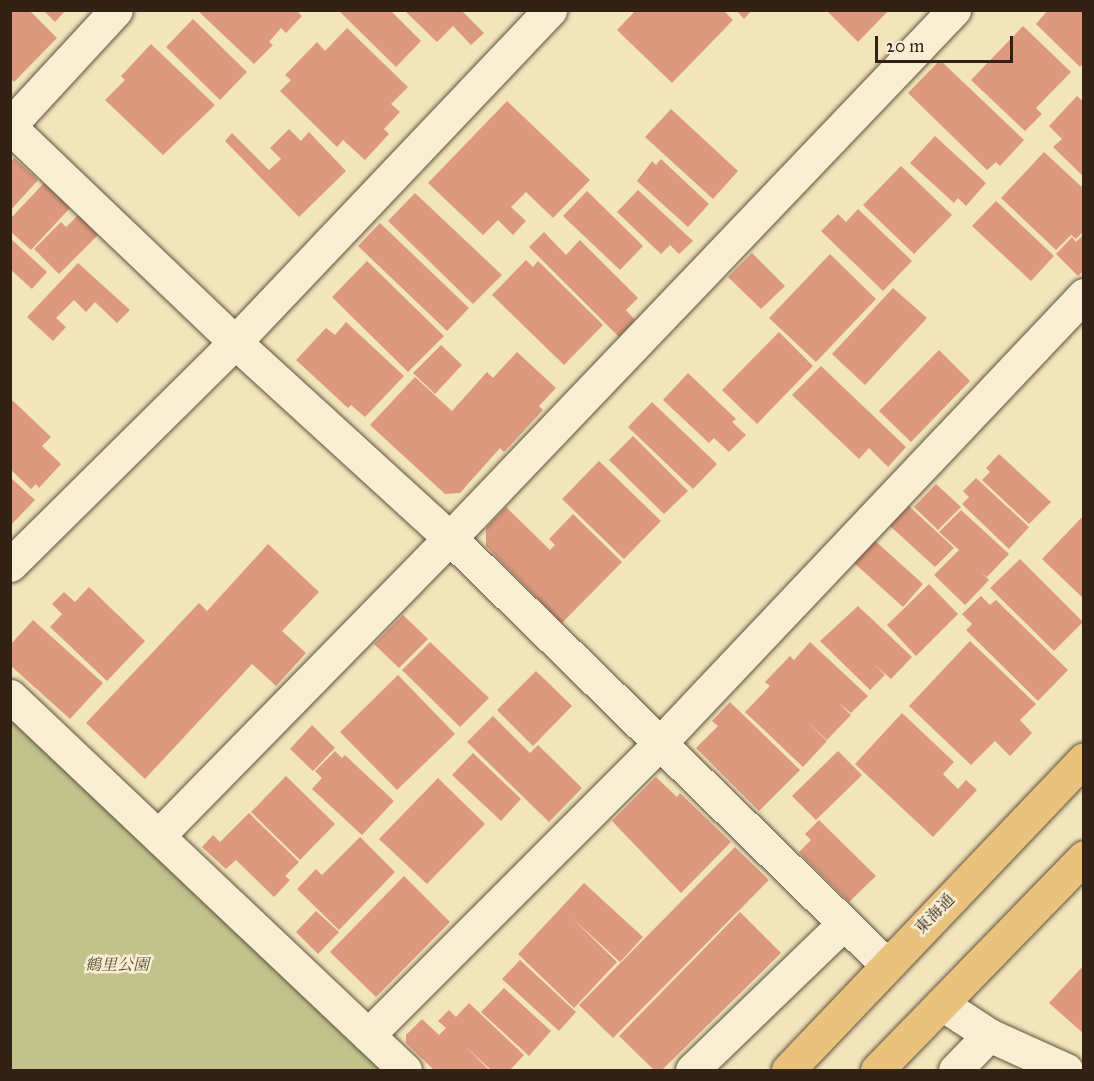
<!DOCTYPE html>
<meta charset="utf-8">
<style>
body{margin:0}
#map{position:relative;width:1094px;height:1081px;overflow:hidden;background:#f2e5bb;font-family:"IM FELL Great Primer","Noto Serif JP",serif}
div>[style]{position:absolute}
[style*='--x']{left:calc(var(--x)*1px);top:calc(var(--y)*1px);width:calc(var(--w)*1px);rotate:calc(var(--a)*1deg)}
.green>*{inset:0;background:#c0c38c}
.building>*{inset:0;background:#dc997e}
.roads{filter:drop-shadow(0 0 2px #63523e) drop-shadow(0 0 2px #63523e)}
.minor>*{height:33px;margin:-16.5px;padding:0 16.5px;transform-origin:16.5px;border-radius:16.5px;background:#f7eed3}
.primary>*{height:33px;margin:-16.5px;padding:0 16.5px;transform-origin:16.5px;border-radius:16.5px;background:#e9c27e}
span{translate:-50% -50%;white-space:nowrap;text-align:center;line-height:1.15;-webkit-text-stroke:5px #f7eed3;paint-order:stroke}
.street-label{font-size:16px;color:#332115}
.park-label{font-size:16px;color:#5d5239;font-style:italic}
.frame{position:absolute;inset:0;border:12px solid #332115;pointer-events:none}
.scale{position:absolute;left:875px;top:36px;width:138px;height:27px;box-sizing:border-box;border:3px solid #332115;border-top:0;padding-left:8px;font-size:18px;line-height:21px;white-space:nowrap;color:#332115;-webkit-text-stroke:4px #f7eed3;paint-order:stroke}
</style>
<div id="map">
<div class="green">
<i style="clip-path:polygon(10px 717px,382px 1070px,11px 1070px)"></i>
</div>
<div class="building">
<i style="clip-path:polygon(10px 10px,29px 10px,57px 38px,14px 82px,10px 78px)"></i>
<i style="clip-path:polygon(43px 10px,66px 10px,55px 22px)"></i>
<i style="clip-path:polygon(197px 10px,296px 10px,302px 16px,286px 33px,281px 28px,269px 42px,273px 45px,254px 64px)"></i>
<i style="clip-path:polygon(338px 10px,390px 10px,421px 41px,396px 67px)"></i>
<i style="clip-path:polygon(404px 10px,461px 10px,484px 33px,471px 45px,453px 26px,437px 42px)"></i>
<i style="clip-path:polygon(636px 10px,723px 10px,733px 20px,672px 83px,617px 30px)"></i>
<i style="clip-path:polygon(736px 10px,752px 10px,744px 19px)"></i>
<i style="clip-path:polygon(826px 10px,889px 10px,858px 42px)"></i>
<i style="clip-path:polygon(1048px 10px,1084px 10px,1084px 62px,1080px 67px,1036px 24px)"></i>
<i style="clip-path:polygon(193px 19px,247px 72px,220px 100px,166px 47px)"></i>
<i style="clip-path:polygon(1023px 26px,1071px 72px,1036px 108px,1042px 114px,1025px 131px,971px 80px)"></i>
<i style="clip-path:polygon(347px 28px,408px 87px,391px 104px,400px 112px,384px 129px,389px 134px,365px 160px,343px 140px,337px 147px,280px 91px,291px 80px,285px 75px,317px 42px,325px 51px)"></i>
<i style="clip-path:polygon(151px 44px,215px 105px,163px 155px,105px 100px,125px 80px,121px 76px)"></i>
<i style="clip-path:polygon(940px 60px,1024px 140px,1000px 166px,996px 162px,987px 170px,908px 93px)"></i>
<i style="clip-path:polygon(1077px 96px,1084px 102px,1084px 177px,1053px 147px,1062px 139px,1049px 126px)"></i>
<i style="clip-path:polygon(507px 101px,590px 180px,553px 218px,526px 192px,511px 207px,526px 221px,513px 235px,498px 220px,483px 235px,428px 183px)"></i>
<i style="clip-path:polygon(671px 109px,738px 171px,713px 199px,645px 137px)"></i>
<i style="clip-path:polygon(289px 129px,301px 141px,309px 132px,346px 171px,299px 217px,225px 141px,232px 133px,269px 170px,281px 159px,270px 148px)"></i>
<i style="clip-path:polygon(935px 136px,986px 183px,966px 206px,958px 198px,954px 203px,910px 163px)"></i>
<i style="clip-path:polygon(1044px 152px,1084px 189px,1084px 231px,1076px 239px,1071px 235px,1056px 250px,1001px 198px)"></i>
<i style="clip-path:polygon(14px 158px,38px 180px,10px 211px,10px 162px)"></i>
<i style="clip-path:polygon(661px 159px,709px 204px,688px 227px,637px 181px,652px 161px,656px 165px)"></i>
<i style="clip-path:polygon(901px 166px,952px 215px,914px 254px,863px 205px)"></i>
<i style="clip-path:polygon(44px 183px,70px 208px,31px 250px,10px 231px,10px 219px)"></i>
<i style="clip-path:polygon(638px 190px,693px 241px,679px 254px,670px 245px,661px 254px,617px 212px)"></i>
<i style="clip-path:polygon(587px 191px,643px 246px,620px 270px,563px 216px)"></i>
<i style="clip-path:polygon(415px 193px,502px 275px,473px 304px,388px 221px)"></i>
<i style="clip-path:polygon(996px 201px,1054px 256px,1031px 281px,972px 226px)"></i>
<i style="clip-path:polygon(858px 209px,912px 261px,883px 291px,821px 231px,838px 214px,846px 222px)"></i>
<i style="clip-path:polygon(78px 215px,98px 235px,59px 274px,34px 249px,61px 222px,66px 227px)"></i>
<i style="clip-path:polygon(380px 223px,469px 308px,447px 331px,358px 246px)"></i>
<i style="clip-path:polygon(544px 232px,566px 255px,580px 240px,638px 298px,626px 310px,635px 320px,619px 337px,529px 247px)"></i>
<i style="clip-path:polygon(1084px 234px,1084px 270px,1078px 276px,1056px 254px,1072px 237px,1076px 242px)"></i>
<i style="clip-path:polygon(10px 238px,47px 272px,32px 289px,10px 269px)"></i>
<i style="clip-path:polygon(752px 253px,785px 286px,761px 309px,728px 277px)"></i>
<i style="clip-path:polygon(830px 254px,876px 299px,816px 362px,769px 318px)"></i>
<i style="clip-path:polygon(526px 260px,533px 267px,538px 261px,603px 325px,564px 365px,492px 295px)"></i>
<i style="clip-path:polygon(367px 261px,444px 336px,408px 372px,332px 297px)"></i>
<i style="clip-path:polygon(78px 263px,130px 310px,117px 323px,95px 302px,86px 312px,74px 300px,56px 318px,66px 327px,53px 341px,27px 317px)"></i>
<i style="clip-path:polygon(893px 288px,927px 318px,865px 385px,832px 354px)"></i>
<i style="clip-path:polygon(346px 322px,404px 376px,365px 417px,351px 405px,348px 408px,296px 360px,326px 328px,335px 335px)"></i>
<i style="clip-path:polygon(779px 332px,813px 366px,757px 424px,722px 390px)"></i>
<i style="clip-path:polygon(441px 345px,462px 365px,435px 394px,413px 373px)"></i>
<i style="clip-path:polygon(939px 350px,970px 381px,911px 442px,879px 411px)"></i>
<i style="clip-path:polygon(517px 352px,556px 388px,539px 406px,543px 410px,504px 452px,500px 448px,460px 493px,445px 494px,370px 425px,415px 377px,452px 411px,487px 372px,493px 378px)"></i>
<i style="clip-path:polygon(821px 366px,906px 447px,888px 467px,869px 448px,859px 459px,792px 395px)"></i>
<i style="clip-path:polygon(688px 373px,736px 419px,732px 422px,746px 435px,729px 452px,714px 438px,709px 443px,663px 400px)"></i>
<i style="clip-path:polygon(10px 398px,51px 437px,42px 446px,61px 464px,39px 488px,36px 484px,31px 489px,10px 469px)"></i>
<i style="clip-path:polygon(652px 402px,717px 464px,693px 489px,628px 427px)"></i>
<i style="clip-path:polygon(633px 436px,688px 491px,664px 514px,609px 460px)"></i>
<i style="clip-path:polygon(999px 454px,1051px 502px,1029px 524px,982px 480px,990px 472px,986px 468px)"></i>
<i style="clip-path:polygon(599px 461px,661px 521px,624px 559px,562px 499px)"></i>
<i style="clip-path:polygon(10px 477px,35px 500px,10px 526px)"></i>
<i style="clip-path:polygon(976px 478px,1029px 527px,1009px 549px,962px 504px,969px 497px,963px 491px)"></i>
<i style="clip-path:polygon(936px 484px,961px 507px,938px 530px,914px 507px)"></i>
<i style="clip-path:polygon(909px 506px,954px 548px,935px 567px,890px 526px)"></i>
<i style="clip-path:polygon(506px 507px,550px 550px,555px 545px,549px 539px,573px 514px,622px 562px,562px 623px,486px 546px,486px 528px)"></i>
<i style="clip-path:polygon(961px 510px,1009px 554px,987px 577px,981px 572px,989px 580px,965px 605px,934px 575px,959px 550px,939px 532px)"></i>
<i style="clip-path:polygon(1084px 515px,1084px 599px,1042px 559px)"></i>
<i style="clip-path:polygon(873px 539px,923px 584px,903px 607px,853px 562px)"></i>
<i style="clip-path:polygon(268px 544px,319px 592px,282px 631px,306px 653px,276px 686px,252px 664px,145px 779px,86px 723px,199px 603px,207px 611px)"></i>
<i style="clip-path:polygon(1020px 559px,1083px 622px,1054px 651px,990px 588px)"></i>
<i style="clip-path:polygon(929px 584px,958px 614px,916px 656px,887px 625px)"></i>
<i style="clip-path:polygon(89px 587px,145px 641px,107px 681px,50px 627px,62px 614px,52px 604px,64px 592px,75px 602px)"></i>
<i style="clip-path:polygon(981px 596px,990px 605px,996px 600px,1068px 670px,1038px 701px,966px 630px,972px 624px,962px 614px)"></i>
<i style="clip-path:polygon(858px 606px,912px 657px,891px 679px,875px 665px,885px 675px,870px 690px,820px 641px)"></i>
<i style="clip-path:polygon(403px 615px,428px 639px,399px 668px,374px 644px)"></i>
<i style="clip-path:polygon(33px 620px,103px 683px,70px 719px,10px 665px,10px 645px)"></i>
<i style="clip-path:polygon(970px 641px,1036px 704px,1020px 720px,1032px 733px,1010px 756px,995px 741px,971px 765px,909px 706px)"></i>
<i style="clip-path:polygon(430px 642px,489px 698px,460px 727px,402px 670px)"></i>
<i style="clip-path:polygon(810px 642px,868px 696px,851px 713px,839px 703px,851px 715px,827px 740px,805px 720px,827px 741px,803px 767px,745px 712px,770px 686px,765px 682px,790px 656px,794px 660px)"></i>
<i style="clip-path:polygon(536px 671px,572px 706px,533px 746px,497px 710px)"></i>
<i style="clip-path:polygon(398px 675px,455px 734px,397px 790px,340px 732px)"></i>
<i style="clip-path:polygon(730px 702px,800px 770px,759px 811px,696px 748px,718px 726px,712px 721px)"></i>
<i style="clip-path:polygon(902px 713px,954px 762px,943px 774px,958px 789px,966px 780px,977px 790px,933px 837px,855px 764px)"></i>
<i style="clip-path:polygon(493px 716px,530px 753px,538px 745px,582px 788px,549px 822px,467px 742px)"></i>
<i style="clip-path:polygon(312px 725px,335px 748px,313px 771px,290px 749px)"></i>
<i style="clip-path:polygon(335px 751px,342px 758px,345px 755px,394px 801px,362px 835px,312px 789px,322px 778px,315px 771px)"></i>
<i style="clip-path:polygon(838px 751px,862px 775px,816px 820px,792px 796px)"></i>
<i style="clip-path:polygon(473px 753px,521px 799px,501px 821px,452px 775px)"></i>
<i style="clip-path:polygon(286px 776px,335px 824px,300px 860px,251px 812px)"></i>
<i style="clip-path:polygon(656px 777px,677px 797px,680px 793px,731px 842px,681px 893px,612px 821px)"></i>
<i style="clip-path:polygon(438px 778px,485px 824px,427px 884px,379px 839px)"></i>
<i style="clip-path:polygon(249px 813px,299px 862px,285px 876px,290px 880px,274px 897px,236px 860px,226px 869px,202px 847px,213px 835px,220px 842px)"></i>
<i style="clip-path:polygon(819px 820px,876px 876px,849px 902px,799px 852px,811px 840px,805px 834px)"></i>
<i style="clip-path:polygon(360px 837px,395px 872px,339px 930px,297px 889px,316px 869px,322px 875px)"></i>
<i style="clip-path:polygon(735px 847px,769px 880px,613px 1038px,579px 1005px)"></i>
<i style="clip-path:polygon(404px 876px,450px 922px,376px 997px,330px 952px)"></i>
<i style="clip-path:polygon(584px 883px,643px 937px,620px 962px,571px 917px,617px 962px,574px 1008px,518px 954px)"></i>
<i style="clip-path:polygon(316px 911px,339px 932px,318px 954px,296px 932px)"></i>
<i style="clip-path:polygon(740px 912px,781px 953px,662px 1070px,654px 1070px,619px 1036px)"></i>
<i style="clip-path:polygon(520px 960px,576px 1012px,559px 1031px,502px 979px)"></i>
<i style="clip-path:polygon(1084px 965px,1084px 1034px,1049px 1003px)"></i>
<i style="clip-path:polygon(504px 988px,551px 1031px,529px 1056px,481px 1012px)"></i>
<i style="clip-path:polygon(469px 1003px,524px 1055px,510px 1070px,491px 1070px,465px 1046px,489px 1070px,434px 1070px,406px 1043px,406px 1035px,422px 1019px,439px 1035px,446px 1028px,438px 1021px,449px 1010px,456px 1017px)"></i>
</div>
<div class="roads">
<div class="minor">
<i style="--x:10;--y:125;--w:156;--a:-47.3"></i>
<i style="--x:10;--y:127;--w:311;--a:43.7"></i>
<i style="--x:235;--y:342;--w:291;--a:42.4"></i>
<i style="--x:450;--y:538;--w:611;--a:44.34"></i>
<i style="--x:10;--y:565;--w:317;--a:-44.7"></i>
<i style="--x:235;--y:342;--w:458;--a:-46.5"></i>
<i style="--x:10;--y:696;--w:544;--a:43.44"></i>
<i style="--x:158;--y:836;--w:417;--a:-45.6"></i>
<i style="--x:450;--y:538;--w:730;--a:-46.33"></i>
<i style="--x:942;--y:1004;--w:56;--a:33.4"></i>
<i style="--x:989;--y:1035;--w:85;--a:24.4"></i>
<i style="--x:368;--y:1035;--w:413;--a:-45"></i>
<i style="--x:660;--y:743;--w:617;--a:-46.58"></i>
<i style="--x:692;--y:1070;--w:210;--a:-44"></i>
<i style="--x:955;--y:1070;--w:49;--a:-45.8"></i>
</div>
<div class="primary">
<i style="--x:788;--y:1070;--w:429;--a:-46.4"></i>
<i style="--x:877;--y:1070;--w:297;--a:-45.8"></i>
</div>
</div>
<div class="street-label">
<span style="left:935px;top:914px;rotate:-46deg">東海通</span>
</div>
<div class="park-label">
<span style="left:117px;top:965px">鶴里公園</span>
</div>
<div class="frame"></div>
<div class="scale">20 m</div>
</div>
